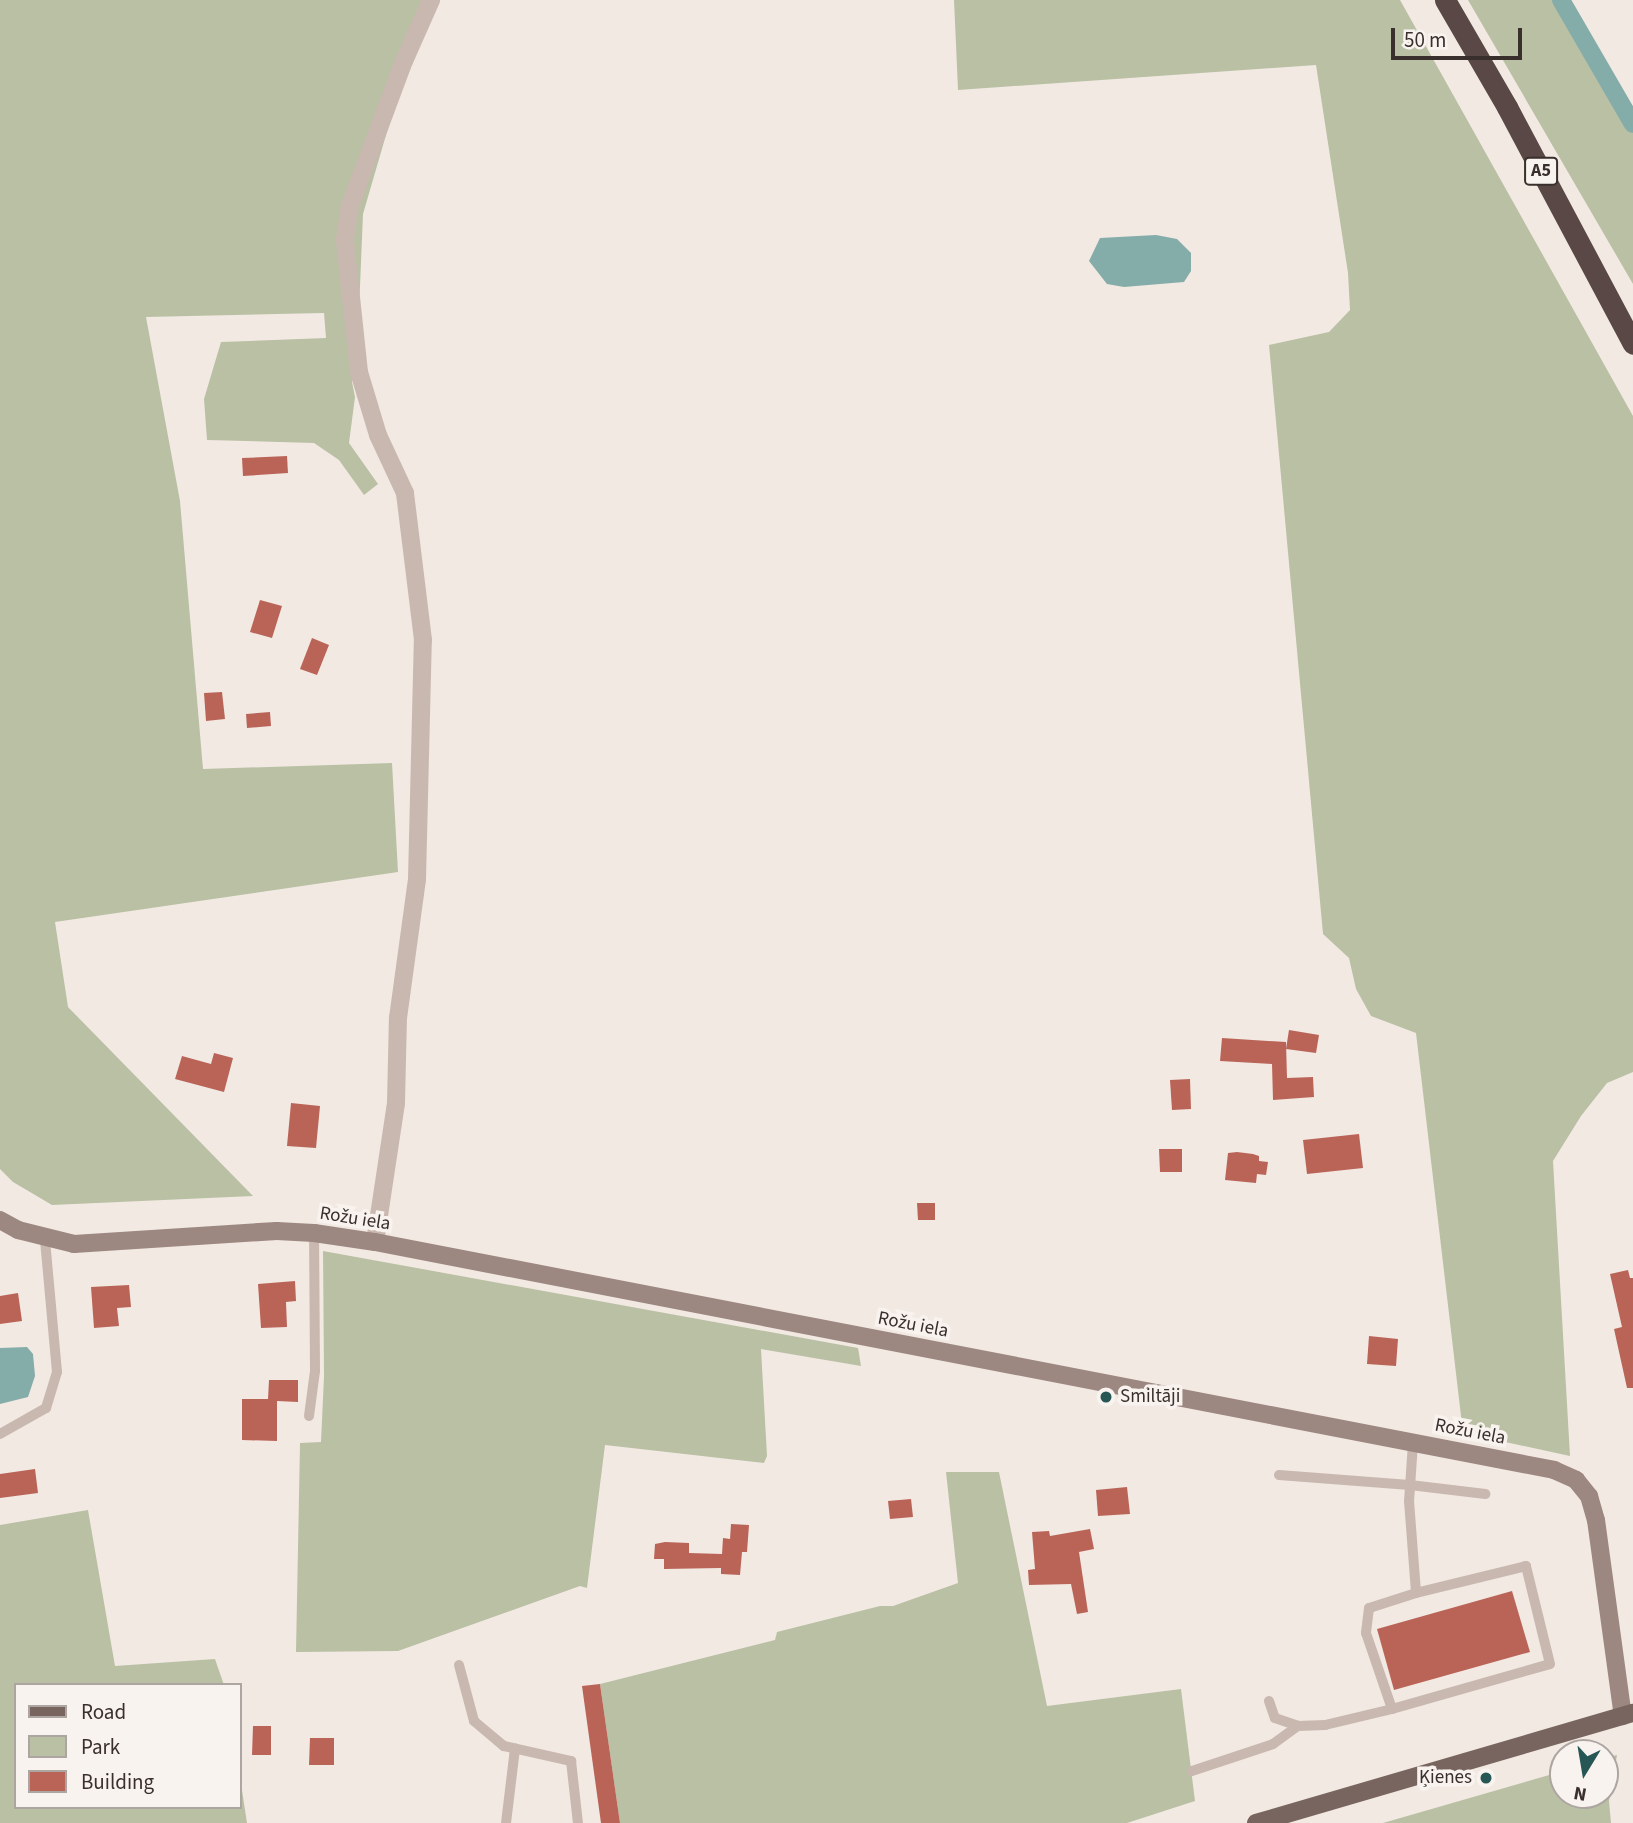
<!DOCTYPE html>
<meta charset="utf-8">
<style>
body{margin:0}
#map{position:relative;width:1633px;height:1823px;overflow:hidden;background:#f2e9e3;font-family:"Source Sans 3",sans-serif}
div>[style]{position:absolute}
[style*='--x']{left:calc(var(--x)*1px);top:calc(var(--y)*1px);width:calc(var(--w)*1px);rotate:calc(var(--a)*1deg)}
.green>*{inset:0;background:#bac0a4}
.water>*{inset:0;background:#84aca9}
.canal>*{height:18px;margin:-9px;padding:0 9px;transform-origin:9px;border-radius:9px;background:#84aca9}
.building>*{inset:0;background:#ba6458}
.lane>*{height:10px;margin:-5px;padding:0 5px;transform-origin:5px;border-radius:5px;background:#c9b8af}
.street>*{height:18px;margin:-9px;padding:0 9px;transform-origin:9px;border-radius:9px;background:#c9b8af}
.secondary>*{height:18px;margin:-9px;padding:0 9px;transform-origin:9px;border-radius:9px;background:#9d8781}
.primary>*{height:18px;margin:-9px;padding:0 9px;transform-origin:9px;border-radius:9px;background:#79655f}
.highway>*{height:21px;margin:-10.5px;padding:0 10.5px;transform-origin:10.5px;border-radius:10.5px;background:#594845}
.dots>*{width:19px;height:19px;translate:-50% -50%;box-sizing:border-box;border:4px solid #f9f3ef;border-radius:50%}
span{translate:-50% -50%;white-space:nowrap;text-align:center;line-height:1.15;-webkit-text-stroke:7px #f9f3ef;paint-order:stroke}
.shield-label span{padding:2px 5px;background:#f9f3ef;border:2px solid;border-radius:5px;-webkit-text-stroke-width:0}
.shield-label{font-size:18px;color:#392f2c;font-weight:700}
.street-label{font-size:19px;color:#392f2c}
.poi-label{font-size:19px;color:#392f2c}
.left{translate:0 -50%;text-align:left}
.right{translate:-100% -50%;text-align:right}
.legend{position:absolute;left:14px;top:1683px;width:228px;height:126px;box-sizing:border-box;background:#f9f3ef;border:2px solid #aca5a1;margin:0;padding:9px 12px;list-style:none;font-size:21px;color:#392f2c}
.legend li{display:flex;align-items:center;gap:14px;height:35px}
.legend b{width:35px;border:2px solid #aca5a1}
.north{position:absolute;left:1549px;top:1739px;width:70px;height:70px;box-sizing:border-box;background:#f9f3ef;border:2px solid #aca5a1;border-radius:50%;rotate:191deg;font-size:19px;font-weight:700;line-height:28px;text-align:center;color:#392f2c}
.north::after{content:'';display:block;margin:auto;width:24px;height:32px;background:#265754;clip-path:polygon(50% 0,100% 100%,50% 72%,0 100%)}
.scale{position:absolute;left:1391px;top:28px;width:131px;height:32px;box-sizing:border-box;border:4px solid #392f2c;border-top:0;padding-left:9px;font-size:21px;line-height:24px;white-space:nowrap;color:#392f2c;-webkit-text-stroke:5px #f9f3ef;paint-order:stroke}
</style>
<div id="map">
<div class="green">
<i style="clip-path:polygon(0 0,438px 0,393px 111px,363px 214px,358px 335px,352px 382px,355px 397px,349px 443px,378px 484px,364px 495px,339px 460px,314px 443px,207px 440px,204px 399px,221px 342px,326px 338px,324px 313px,146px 317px,180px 501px,203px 769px,392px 763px,398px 872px,55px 922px,68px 1007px,253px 1196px,52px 1205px,13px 1182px,0 1169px)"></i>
<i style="clip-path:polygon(954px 0,1400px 0,1633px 416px,1633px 1072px,1607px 1083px,1581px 1116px,1553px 1161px,1570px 1456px,1463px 1433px,1416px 1033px,1371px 1016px,1356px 989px,1349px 958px,1323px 934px,1269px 345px,1329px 332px,1350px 310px,1348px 273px,1316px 65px,958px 90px)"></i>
<i style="clip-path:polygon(1468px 0,1569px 0,1633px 108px,1633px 284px)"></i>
<i style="clip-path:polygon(323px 1251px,858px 1348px,861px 1366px,761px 1349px,767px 1456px,764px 1463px,605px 1445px,587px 1588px,580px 1586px,398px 1651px,296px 1652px,300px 1443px,321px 1442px,324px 1376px)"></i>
<i style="clip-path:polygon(946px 1472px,999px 1472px,1047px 1706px,1181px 1689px,1195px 1801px,1127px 1823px,620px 1823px,600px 1684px,775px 1640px,777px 1632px,880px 1606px,893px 1606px,958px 1583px)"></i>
<i style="clip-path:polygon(88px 1510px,115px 1666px,215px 1659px,224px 1685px,16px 1685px,16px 1807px,240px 1807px,240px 1777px,247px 1823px,0 1823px,0 1525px)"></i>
<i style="clip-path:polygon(1617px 1755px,1609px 1801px,1611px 1823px,1383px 1823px,1563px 1771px,1563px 1795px,1605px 1795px,1605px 1758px)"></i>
</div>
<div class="water">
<i style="clip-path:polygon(1156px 235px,1177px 239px,1191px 253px,1191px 271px,1184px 282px,1124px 287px,1107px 284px,1089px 261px,1100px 238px)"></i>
<i style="clip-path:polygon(27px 1347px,33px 1354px,35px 1376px,28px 1397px,0 1404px,0 1348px)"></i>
</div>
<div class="canal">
<i style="--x:1561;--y:0;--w:143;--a:59.9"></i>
</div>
<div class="building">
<i style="clip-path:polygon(287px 456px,288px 473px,243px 476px,242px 458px)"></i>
<i style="clip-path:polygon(260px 600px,282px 606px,272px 638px,250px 632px)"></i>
<i style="clip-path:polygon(312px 638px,329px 645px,317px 675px,300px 669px)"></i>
<i style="clip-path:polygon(222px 692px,225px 719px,206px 721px,204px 693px)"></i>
<i style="clip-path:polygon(270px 712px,271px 726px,247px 728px,246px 714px)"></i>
<i style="clip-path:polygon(1289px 1030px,1319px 1035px,1316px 1053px,1286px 1049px)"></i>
<i style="clip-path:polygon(1222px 1038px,1286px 1042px,1287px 1078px,1313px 1077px,1314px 1097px,1273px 1100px,1272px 1064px,1220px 1061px)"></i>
<i style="clip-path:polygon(214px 1053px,233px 1058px,224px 1092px,175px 1079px,182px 1056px,211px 1064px)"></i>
<i style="clip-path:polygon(1190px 1079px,1191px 1109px,1172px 1110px,1170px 1080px)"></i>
<i style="clip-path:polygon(291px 1103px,320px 1106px,316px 1148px,287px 1146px)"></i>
<i style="clip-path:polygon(1359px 1134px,1363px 1168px,1307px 1174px,1303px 1140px)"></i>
<i style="clip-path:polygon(1159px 1149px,1182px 1149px,1182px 1172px,1160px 1172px)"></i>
<i style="clip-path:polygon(1237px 1152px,1253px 1154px,1259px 1156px,1259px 1161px,1268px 1162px,1266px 1175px,1257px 1174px,1256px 1183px,1225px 1180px,1228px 1153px)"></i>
<i style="clip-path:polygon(917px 1203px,935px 1203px,935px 1220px,918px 1220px)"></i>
<i style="clip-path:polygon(1628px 1270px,1630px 1278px,1633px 1278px,1633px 1388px,1627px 1388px,1614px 1329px,1622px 1327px,1610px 1274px)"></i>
<i style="clip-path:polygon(295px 1281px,296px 1301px,286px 1302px,287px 1327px,261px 1328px,258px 1284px)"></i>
<i style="clip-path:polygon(129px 1285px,131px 1307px,117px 1308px,119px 1326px,94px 1328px,91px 1287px)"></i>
<i style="clip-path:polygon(18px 1293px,22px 1321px,0 1324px,0 1296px)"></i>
<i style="clip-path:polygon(1369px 1336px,1398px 1339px,1396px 1366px,1367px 1364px)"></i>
<i style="clip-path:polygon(269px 1380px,298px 1380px,298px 1402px,277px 1401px,277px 1441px,242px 1440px,242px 1399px,268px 1399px)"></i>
<i style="clip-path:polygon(35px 1469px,38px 1493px,0 1498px,0 1474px)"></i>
<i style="clip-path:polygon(1127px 1487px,1130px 1514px,1098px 1516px,1096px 1490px)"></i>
<i style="clip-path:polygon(911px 1499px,913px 1517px,890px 1519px,888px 1501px)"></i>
<i style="clip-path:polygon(731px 1524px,749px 1525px,747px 1552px,742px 1552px,740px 1575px,721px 1574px,721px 1568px,664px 1569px,664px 1559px,654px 1559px,655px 1544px,665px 1542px,689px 1543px,689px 1553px,722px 1554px,723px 1538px,730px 1539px)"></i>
<i style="clip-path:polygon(1090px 1529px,1094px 1549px,1079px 1552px,1088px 1612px,1077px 1614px,1071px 1584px,1029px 1585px,1028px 1570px,1035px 1569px,1032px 1532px,1049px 1531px,1050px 1536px)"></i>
<i style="clip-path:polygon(1512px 1591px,1530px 1652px,1394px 1690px,1377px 1629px)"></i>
<i style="clip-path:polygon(600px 1684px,620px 1823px,601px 1823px,582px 1686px)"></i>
<i style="clip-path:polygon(253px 1726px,271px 1726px,271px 1755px,252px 1755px)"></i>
<i style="clip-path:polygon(310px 1738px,334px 1738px,334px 1765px,309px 1765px)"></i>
</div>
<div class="lane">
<i style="--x:309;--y:1416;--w:45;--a:-82.4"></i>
<i style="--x:315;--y:1371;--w:138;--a:-90.4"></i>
<i style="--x:0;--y:1434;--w:53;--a:-29.5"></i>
<i style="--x:46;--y:1408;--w:38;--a:-73"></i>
<i style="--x:57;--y:1372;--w:134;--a:-95.2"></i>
<i style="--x:1413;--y:1443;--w:58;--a:93.9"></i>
<i style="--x:1409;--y:1501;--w:92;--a:85.6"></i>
<i style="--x:1279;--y:1475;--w:131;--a:4.4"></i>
<i style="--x:1410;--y:1485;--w:76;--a:6.8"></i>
<i style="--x:459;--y:1665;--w:58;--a:75"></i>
<i style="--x:474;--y:1721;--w:39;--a:40"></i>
<i style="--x:504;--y:1746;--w:69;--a:12.6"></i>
<i style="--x:571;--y:1761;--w:62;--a:83.6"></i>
<i style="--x:1269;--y:1701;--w:18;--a:71"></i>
<i style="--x:1275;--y:1718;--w:24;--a:19"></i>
<i style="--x:1298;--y:1726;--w:27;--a:-2"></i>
<i style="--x:1325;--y:1725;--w:69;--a:-13.4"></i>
<i style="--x:1392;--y:1709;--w:164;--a:-15.9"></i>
<i style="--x:1550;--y:1664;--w:101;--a:-103.8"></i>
<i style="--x:1526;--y:1566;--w:113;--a:166.2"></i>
<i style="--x:1416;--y:1593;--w:49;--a:162.3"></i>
<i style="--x:1369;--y:1608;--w:25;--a:97"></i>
<i style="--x:1366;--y:1633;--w:80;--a:71.1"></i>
<i style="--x:1192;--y:1771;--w:85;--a:-18.4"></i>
<i style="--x:1273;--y:1744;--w:31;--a:-36"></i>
<i style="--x:506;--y:1823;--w:75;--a:-83.1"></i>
</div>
<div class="street">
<i style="--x:375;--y:1242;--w:141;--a:-81.4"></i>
<i style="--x:396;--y:1103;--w:85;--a:-88.7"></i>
<i style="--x:398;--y:1018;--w:140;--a:-82.2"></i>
<i style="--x:417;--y:879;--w:239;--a:-88.6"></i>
<i style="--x:423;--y:640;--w:148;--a:-97"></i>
<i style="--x:405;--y:493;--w:64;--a:-115"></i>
<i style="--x:378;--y:435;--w:66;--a:-106.8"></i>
<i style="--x:359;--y:372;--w:133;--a:-96.1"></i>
<i style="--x:345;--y:240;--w:34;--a:-82"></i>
<i style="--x:350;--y:206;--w:155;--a:-69.6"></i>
<i style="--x:404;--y:61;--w:67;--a:-66.1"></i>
</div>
<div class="secondary">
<i style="--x:0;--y:1220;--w:21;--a:29"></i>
<i style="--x:18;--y:1230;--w:58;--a:14"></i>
<i style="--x:74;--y:1244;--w:203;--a:-3.7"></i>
<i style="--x:277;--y:1231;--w:37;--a:3"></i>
<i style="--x:314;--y:1233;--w:62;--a:8.4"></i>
<i style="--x:375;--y:1242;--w:1201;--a:10.94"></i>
<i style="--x:1554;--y:1470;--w:24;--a:24"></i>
<i style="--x:1576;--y:1480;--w:21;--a:51"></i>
<i style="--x:1589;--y:1496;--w:25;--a:74"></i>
<i style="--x:1596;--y:1520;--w:198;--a:82.2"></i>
</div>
<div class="primary">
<i style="--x:1256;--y:1823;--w:393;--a:-16.3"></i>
</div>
<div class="highway">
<i style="--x:1445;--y:0;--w:124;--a:59.9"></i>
<i style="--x:1507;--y:107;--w:268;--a:62"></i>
</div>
<div class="dots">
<i style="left:1106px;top:1397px;background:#265754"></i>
<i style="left:1486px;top:1778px;background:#265754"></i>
</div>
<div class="shield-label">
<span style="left:1541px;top:171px">A5</span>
</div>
<div class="street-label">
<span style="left:355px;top:1219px;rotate:9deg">Rožu iela</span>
<span style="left:913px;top:1325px;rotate:11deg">Rožu iela</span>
<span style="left:1470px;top:1432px;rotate:11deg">Rožu iela</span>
</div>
<div class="poi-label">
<span class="left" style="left:1120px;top:1397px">Smiltāji</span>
<span class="right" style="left:1472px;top:1778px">Ķienes</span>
</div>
<ul class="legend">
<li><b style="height:9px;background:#79655f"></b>Road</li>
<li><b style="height:19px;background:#bac0a4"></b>Park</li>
<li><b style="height:19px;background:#ba6458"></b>Building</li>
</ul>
<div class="north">N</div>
<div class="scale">50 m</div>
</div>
